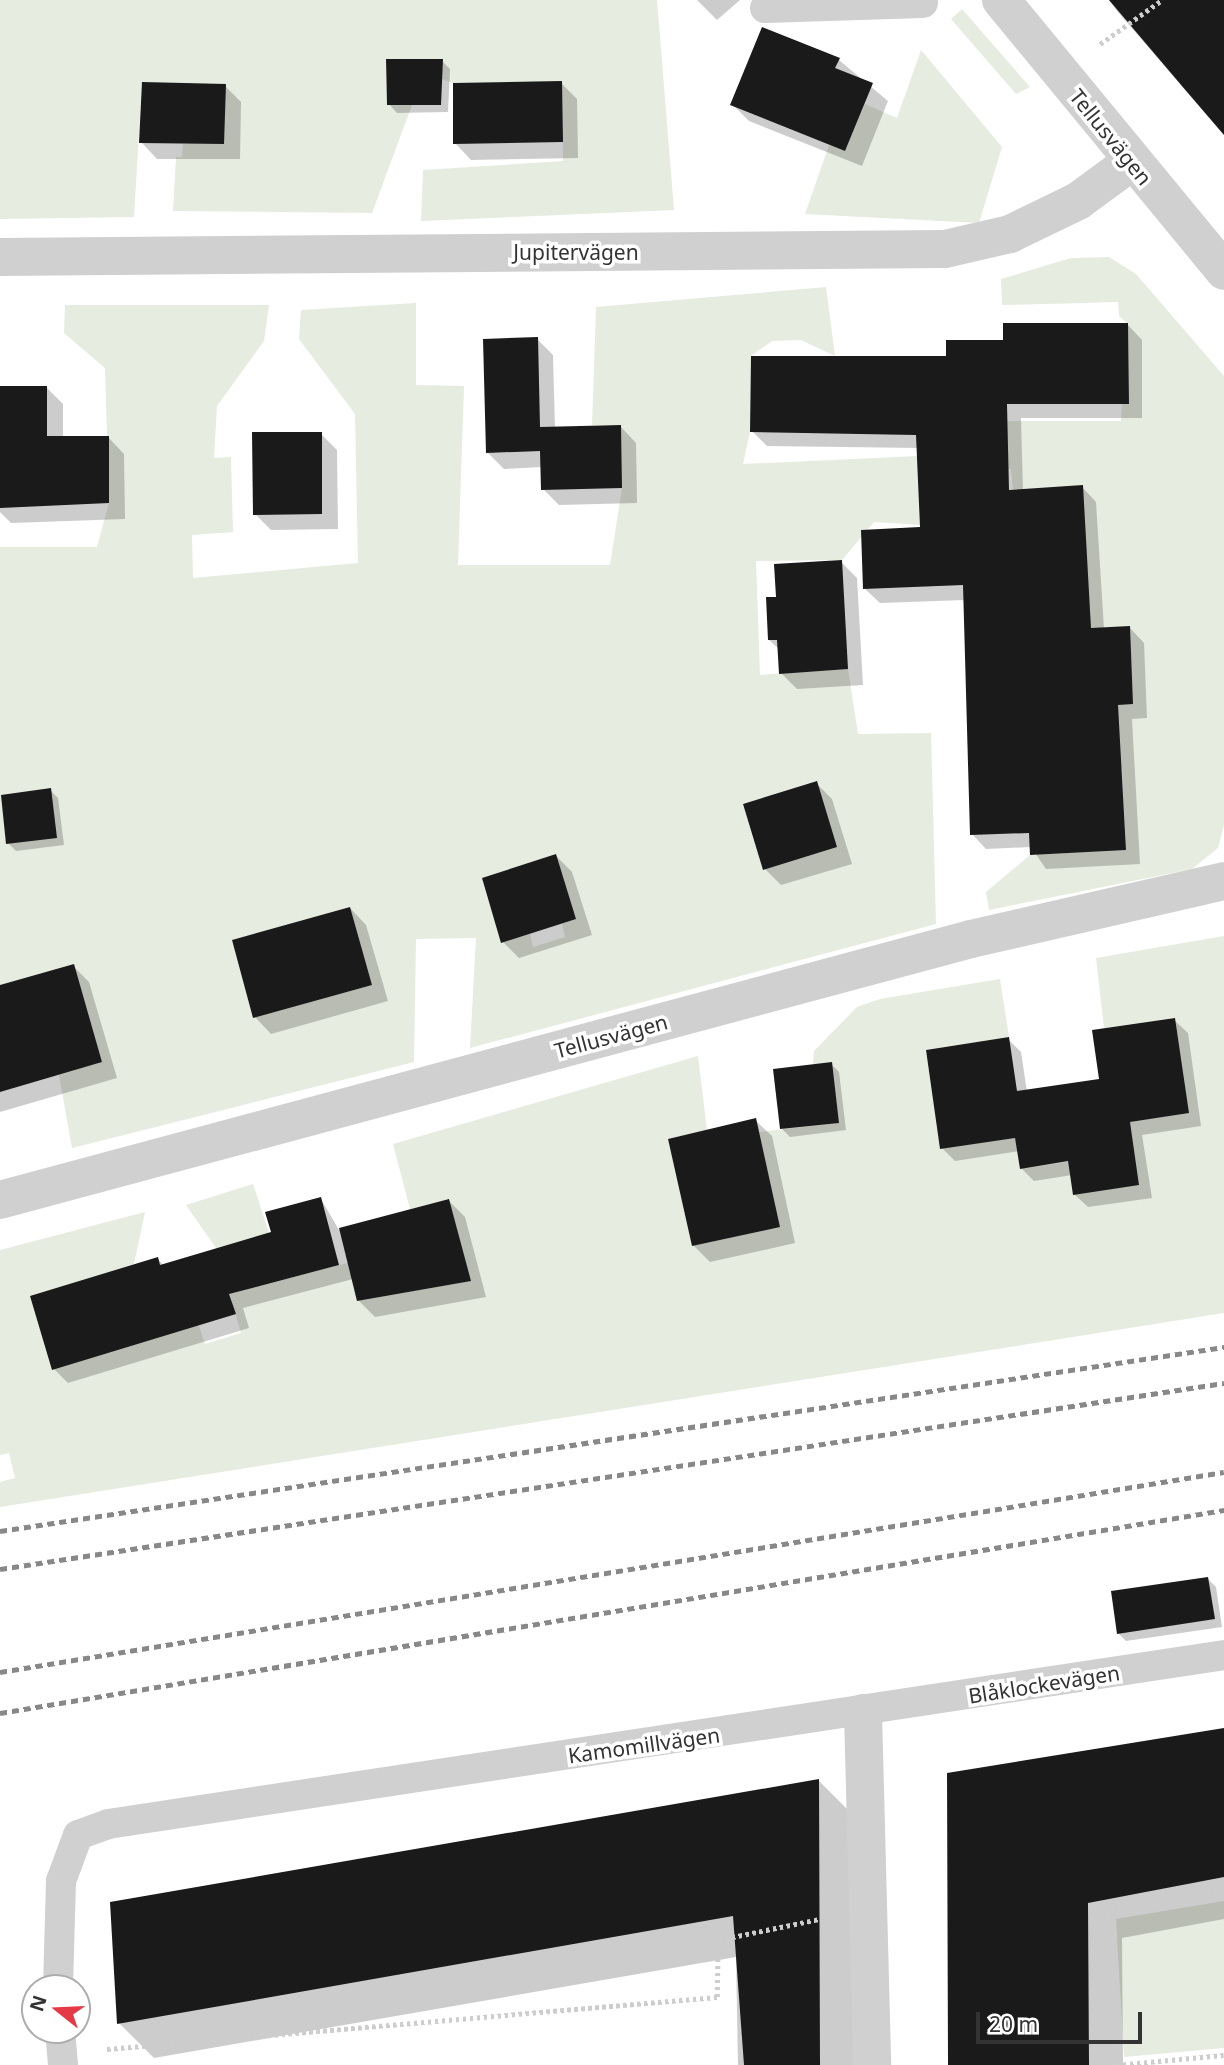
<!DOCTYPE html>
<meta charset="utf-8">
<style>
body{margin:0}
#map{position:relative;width:1224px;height:2065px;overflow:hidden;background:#fff;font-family:"Noto Sans",sans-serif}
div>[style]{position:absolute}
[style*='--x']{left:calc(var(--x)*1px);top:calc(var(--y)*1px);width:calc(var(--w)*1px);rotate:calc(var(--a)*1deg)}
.green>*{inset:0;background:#e6ecdf}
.shadow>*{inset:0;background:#0003}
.building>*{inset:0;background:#1a1a1a}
.path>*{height:4.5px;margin-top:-2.25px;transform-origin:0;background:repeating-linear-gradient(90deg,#cdcdcd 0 3.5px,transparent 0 7px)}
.lane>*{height:30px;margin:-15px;padding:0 15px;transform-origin:15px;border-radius:15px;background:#d0d0d0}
.street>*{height:38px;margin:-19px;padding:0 19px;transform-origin:19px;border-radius:19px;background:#d0d0d0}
.rail>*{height:5px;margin-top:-2.5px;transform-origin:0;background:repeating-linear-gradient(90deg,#888 0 7px,transparent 0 12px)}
span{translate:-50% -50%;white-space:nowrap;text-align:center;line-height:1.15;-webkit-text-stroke:7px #fff;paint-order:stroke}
.street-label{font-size:21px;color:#333}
.north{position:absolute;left:21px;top:1974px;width:70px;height:70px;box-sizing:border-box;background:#fff;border:2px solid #adadad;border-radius:50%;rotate:288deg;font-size:19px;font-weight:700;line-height:28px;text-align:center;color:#333}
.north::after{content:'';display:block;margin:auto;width:24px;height:32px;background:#e63946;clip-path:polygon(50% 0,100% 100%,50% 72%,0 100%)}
.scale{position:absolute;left:976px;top:2012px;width:166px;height:32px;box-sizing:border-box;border:4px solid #333;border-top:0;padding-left:9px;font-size:21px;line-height:24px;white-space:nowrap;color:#333;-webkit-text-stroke:5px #fff;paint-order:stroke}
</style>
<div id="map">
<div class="green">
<i style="clip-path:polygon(0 0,657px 0,674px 210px,421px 221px,423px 170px,563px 161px,562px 82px,453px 83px,386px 60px,387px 105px,412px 105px,372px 213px,173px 211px,176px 157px,182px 157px,183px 144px,224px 143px,142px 83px,134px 217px,0 219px)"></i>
<i style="clip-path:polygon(962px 9px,1030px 87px,1016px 94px,951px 19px)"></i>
<i style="clip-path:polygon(921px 50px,1002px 147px,979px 223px,805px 214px,829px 145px,845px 151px,865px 104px,897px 118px)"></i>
<i style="clip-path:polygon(evenodd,1109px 257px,1136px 274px,1224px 376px,1224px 825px,1218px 848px,1192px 869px,989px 910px,986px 892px,1030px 855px,1126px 850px,1122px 768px,1025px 773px,1042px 708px,1133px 704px,1130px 627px,1039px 630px,1082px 486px,1013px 490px,1011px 469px,918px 473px,920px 525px,874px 522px,842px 560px,756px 561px,760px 675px,848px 669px,858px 734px,931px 733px,936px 924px,470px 1048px,476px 938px,416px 939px,414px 1062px,72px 1148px,59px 1075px,102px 1062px,74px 964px,0 985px,0 547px,97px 547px,109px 503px,105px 368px,64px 333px,65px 305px,269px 305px,264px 341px,217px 406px,214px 458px,231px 457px,233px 532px,192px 535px,193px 578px,358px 563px,355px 414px,299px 339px,301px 310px,416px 303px,416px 385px,464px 386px,458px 565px,610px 565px,622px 488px,621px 425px,592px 425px,596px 307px,826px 287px,835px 356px,801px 340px,772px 341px,751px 356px,750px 432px,743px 464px,918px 456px,991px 421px,1121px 421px,1122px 404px,1129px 403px,1128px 324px,1119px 316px,1118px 302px,1002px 305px,1001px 279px,1071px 258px,1109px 257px,816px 781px,837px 847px,763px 870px,743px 804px,816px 781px,1109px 257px,556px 854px,576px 919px,562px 924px,565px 937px,533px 947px,530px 934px,501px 942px,482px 878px,556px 854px,1109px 257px,350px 907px,372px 985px,253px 1018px,232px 940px,350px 907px)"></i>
<i style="clip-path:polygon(1224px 936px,1224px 1313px,0 1507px,0 1482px,15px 1478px,9px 1453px,0 1455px,0 1250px,145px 1212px,134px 1264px,30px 1297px,197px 1320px,205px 1344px,241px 1333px,216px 1248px,186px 1205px,253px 1184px,284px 1279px,348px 1263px,358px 1301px,470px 1281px,449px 1199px,410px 1209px,393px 1144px,698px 1056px,707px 1130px,668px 1139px,692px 1246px,780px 1227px,759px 1132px,839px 1123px,832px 1063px,813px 1065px,814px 1051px,857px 1007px,880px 999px,1000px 979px,1009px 1037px,926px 1050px,940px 1148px,1015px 1138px,1020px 1169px,1068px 1162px,1073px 1194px,1139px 1185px,1130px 1122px,1189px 1113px,1175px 1018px,1104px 1028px,1096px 958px)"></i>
<i style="clip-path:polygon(1224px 1901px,1224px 2048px,1124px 2057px,1116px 1919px)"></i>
</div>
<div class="shadow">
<i style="clip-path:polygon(697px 0,740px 0,717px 20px)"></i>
<i style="clip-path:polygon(1109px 0,1224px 0,1224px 135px,1117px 11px)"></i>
<i style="clip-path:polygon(839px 60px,888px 101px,862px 166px,749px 121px,733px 105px)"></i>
<i style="clip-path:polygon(442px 61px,450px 69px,448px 112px,397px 113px,389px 104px)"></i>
<i style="clip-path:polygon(561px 83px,577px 99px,578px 158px,471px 160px,455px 143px)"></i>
<i style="clip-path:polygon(225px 86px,241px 102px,240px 159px,157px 159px,141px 142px)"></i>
<i style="clip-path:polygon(1128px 325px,1142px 340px,1142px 418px,1021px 418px,1023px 491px,1082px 487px,1096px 502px,1104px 629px,1130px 628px,1144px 643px,1147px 718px,1132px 719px,1140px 864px,1046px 869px,1031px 847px,986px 849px,972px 834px,965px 600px,880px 603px,865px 589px,922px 529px,918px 448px,767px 446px,752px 431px,948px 357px,1005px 342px)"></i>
<i style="clip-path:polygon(537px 339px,553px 355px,555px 428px,620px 426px,636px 443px,637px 503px,559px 505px,543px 489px,542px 467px,504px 469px,487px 452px)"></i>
<i style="clip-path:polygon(0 388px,47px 388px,63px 404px,63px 437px,108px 437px,124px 454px,125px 519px,11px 523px,0 512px)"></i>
<i style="clip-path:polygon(321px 434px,337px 450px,338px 529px,271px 530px,255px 514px)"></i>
<i style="clip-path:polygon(841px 562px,857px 578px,863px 685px,797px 689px,781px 673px,779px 649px,769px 640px,778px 598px)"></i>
<i style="clip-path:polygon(816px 783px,832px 799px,852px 864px,781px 885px,765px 869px)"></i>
<i style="clip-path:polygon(50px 790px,58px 798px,64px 845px,16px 851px,8px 843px)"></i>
<i style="clip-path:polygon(556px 856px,572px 872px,592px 935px,519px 958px,503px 942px)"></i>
<i style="clip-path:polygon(350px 908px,366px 925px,388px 1001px,271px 1034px,255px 1017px)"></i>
<i style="clip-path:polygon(73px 966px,89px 982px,117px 1078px,0 1112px,0 987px)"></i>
<i style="clip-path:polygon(1174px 1020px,1188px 1033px,1201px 1126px,1142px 1135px,1152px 1198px,1088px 1207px,1074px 1194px,1072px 1175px,1034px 1181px,1021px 1168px,1019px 1151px,955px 1161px,942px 1148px,1008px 1039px,1021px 1052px,1027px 1092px,1101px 1081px)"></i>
<i style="clip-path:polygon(831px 1064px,839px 1072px,846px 1130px,790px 1137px,782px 1129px)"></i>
<i style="clip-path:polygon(755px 1120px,772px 1136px,795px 1243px,710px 1262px,693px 1245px)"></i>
<i style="clip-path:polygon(321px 1199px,339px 1230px,449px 1201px,465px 1217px,486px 1297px,375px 1317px,359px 1301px,353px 1279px,243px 1308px,249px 1328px,68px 1383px,54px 1369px,158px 1259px,164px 1266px,273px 1233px)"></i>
<i style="clip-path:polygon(1208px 1579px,1216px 1587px,1222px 1627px,1126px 1641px,1118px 1633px)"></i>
<i style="clip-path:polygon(1224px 1729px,1224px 1919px,1122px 1938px,1123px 2065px,950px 2065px)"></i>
<i style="clip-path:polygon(819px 1781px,854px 1816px,856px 2065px,738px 2065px,736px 1957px,154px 2058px,119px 2023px)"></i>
</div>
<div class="building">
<i style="clip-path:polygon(1109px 0,1224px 0,1224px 135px,1182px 86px)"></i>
<i style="clip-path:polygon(762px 27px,840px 58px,835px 68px,873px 83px,845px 151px,730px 105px)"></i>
<i style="clip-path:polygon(386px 59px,443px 59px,441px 105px,387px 105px)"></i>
<i style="clip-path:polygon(562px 81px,563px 142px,453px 144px,453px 83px)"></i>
<i style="clip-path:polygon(142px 82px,226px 84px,224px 144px,139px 143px)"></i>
<i style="clip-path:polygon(1003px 323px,1128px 323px,1129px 404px,1007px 404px,1009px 490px,1083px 485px,1091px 628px,1130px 626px,1133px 704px,1118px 705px,1126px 850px,1030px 855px,1029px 833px,970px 835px,963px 585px,863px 589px,861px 530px,920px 527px,916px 435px,750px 432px,751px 356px,946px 356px,946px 340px,1003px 340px)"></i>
<i style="clip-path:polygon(538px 337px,540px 427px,621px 425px,622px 488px,541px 490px,540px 451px,486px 453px,483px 339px)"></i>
<i style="clip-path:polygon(0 386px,47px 386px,47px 436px,109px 436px,109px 503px,0 508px)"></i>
<i style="clip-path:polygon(252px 432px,322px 432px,322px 514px,253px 515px)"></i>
<i style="clip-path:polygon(842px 560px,848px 669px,779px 674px,777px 640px,768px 640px,766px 597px,776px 597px,774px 564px)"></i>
<i style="clip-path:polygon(817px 781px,837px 847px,763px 870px,743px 804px)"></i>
<i style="clip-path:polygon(51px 788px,57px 838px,6px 844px,1px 795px)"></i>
<i style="clip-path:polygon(556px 854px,576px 919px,501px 943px,482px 878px)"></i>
<i style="clip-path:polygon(350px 907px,372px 985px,253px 1018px,232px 940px)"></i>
<i style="clip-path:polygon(74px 964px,102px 1062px,0 1092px,0 985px)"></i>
<i style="clip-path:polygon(1175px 1018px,1189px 1113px,1130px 1122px,1139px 1185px,1073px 1195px,1068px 1161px,1020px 1169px,1015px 1138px,940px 1149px,926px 1050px,1009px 1037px,1017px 1091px,1099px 1079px,1092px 1030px)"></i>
<i style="clip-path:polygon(832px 1062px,839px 1123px,780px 1129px,773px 1069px)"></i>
<i style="clip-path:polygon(756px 1118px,780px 1227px,692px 1246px,668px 1139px)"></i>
<i style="clip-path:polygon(321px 1197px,339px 1265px,229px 1294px,236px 1314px,52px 1370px,30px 1296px,158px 1257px,160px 1265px,271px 1232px,265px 1212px)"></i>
<i style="clip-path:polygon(449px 1199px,471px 1281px,357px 1301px,339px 1228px)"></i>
<i style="clip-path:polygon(1208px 1577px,1215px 1619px,1117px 1634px,1111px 1591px)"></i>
<i style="clip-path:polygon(1224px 1728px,1224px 1877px,1088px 1903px,1089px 2065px,948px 2065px,947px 1773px)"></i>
<i style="clip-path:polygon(819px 1779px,820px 2065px,744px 2065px,733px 1916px,117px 2024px,110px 1902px)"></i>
</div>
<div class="path">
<i style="--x:1100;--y:44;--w:76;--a:-35.4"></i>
<i style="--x:1224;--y:1892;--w:117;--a:171.2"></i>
<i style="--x:1108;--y:1910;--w:155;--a:87"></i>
<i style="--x:1116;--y:2065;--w:108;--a:-5.3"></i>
<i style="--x:107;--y:2049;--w:612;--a:-4.87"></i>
<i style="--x:717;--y:1997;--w:57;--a:-89"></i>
<i style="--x:718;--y:1940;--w:103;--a:-11.7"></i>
</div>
<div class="lane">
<i style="--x:765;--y:8;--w:158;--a:-1.8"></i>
<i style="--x:58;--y:1988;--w:107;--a:-88.4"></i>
<i style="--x:61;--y:1881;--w:49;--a:-69.7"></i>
<i style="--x:78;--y:1835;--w:32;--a:-20"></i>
<i style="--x:108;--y:1824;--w:1129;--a:-8.61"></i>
<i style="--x:60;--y:2030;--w:35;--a:85"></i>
</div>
<div class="street">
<i style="--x:1001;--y:0;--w:351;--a:50.5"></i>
<i style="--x:0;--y:257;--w:945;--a:-0.49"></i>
<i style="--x:945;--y:249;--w:67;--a:-13"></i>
<i style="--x:1010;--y:234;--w:76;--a:-25.9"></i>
<i style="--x:1078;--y:201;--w:64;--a:-36.2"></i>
<i style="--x:0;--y:1200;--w:1005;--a:-15.05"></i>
<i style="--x:971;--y:939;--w:260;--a:-12.9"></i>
<i style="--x:863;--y:1713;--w:352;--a:88.5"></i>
</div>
<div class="rail">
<i style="--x:0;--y:1531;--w:1238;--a:-8.55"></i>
<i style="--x:0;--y:1569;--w:1238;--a:-8.64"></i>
<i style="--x:0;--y:1672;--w:1240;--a:-9.28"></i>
<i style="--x:0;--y:1713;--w:1241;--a:-9.42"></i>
</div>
<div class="street-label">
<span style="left:1111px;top:137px;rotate:51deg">Tellusvägen</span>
<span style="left:576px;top:252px">Jupitervägen</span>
<span style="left:611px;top:1036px;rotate:-15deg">Tellusvägen</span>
<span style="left:1044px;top:1684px;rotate:-9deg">Blåklockevägen</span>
<span style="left:644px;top:1745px;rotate:-8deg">Kamomillvägen</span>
</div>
<div class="north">N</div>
<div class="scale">20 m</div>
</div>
